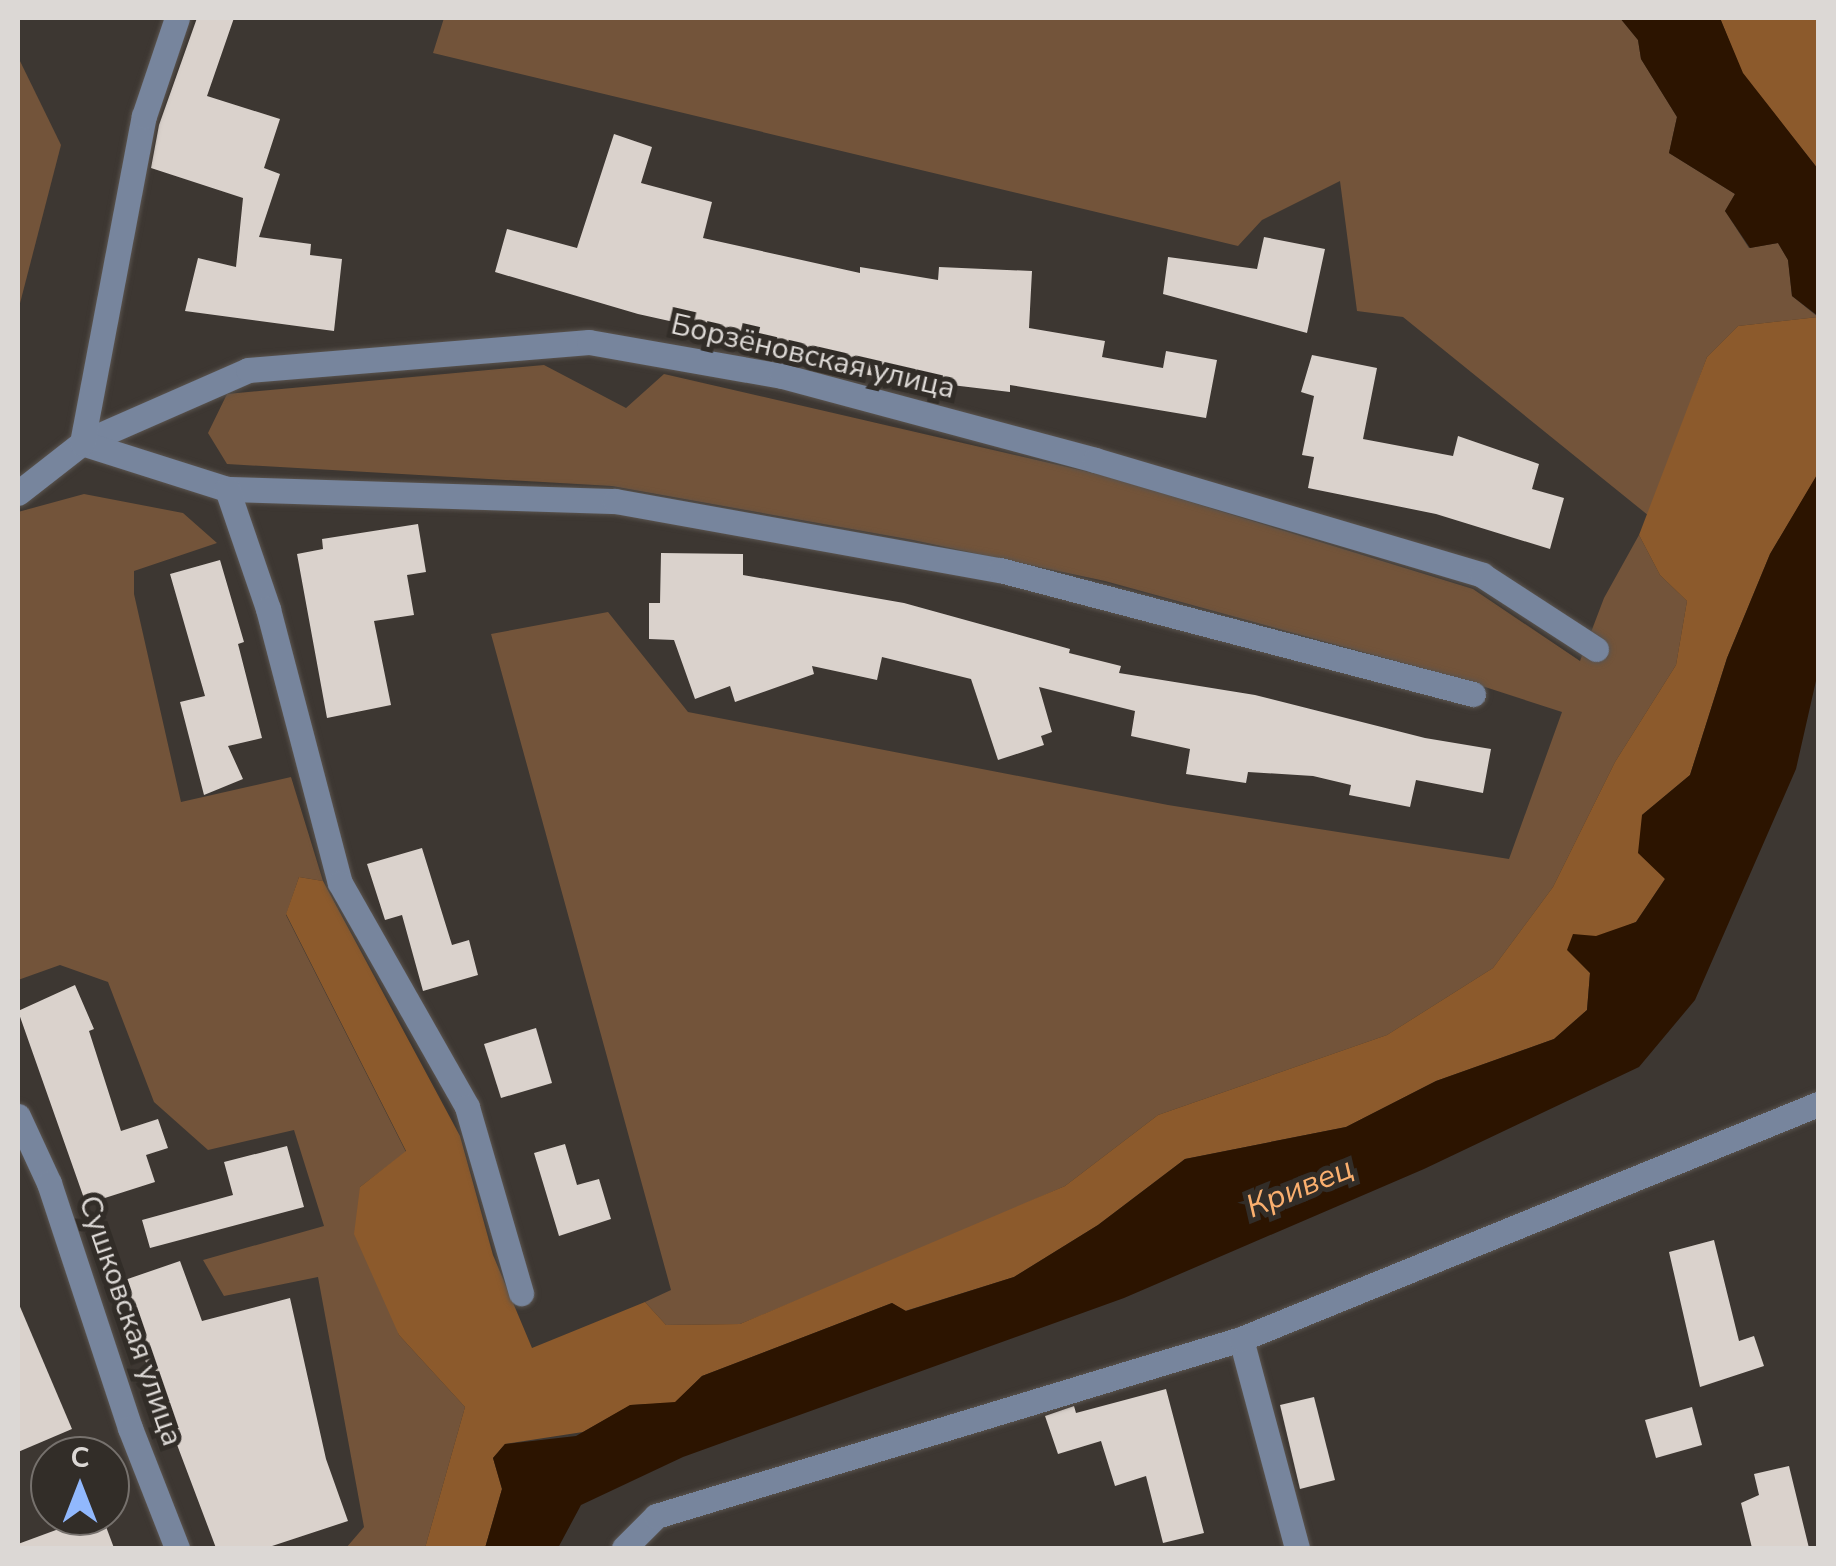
<!DOCTYPE html>
<meta charset="utf-8">
<style>
body{margin:0}
#map{position:relative;width:1836px;height:1566px;overflow:hidden;background:#3d3732;font-family:"Nunito Sans",sans-serif}
div>[style]{position:absolute}
[style*='--x']{left:calc(var(--x)*1px);top:calc(var(--y)*1px);width:calc(var(--w)*1px);rotate:calc(var(--a)*1deg)}
.green>*{inset:0;background:#73543a}
.forest>*{inset:0;background:#8c5a2c}
.water>*{inset:0;background:#2c1400}
.building>*{inset:0;background:#dad2cc}
.roads{filter:drop-shadow(0 0 2px #5a544f) drop-shadow(0 0 2px #5a544f)}
.minor>*{height:25px;margin:-12.5px;padding:0 12.5px;transform-origin:12.5px;border-radius:12.5px;background:#77859d}
span{translate:-50% -50%;white-space:nowrap;text-align:center;line-height:1.15;-webkit-text-stroke:10px #322d28;paint-order:stroke}
.street-label{font-size:30px;color:#dcd8d5}
.water-label{font-size:32px;color:#faaf6e;font-style:italic}
.frame{position:absolute;inset:0;border:20px solid #dcd8d5;pointer-events:none}
.north{position:absolute;left:30px;top:1436px;width:100px;height:100px;box-sizing:border-box;background:#322d28;border:2px solid #76716d;border-radius:50%;rotate:0deg;font-size:28px;font-weight:700;line-height:40px;text-align:center;color:#dcd8d5}
.north::after{content:'';display:block;margin:auto;width:35px;height:45px;background:#91b8fd;clip-path:polygon(50% 0,100% 100%,50% 72%,0 100%)}
</style>
<div id="map">
<div class="green">
<i style="clip-path:polygon(444px 18px,1620px 18px,1638px 40px,1641px 59px,1677px 117px,1669px 153px,1735px 194px,1725px 211px,1749px 248px,1778px 243px,1788px 260px,1792px 296px,1818px 317px,1738px 326px,1707px 357px,1649px 516px,1403px 317px,1357px 311px,1340px 181px,1262px 220px,1238px 246px,433px 53px)"></i>
<i style="clip-path:polygon(18px 57px,61px 145px,18px 311px)"></i>
<i style="clip-path:polygon(544px 365px,626px 408px,664px 374px,1106px 476px,1473px 589px,1580px 661px,1604px 598px,1639px 535px,1660px 575px,1687px 601px,1676px 665px,1615px 762px,1553px 887px,1493px 968px,1387px 1035px,1158px 1115px,1065px 1186px,920px 1250px,740px 1324px,666px 1325px,645px 1302px,671px 1290px,491px 634px,608px 612px,688px 712px,1168px 805px,1509px 859px,1562px 712px,1454px 677px,1105px 581px,913px 540px,612px 486px,227px 464px,208px 433px,227px 394px)"></i>
<i style="clip-path:polygon(84px 494px,183px 513px,217px 543px,134px 571px,134px 594px,181px 802px,291px 777px,323px 881px,299px 877px,286px 915px,406px 1152px,360px 1187px,399px 1335px,465px 1407px,425px 1548px,346px 1548px,364px 1527px,318px 1277px,224px 1296px,203px 1260px,324px 1226px,294px 1130px,208px 1150px,154px 1102px,108px 982px,60px 965px,18px 980px,18px 512px)"></i>
</div>
<div class="forest">
<i style="clip-path:polygon(1720px 18px,1818px 18px,1818px 169px,1742px 73px)"></i>
<i style="clip-path:polygon(1818px 317px,1818px 474px,1770px 554px,1727px 658px,1690px 775px,1642px 815px,1665px 879px,1636px 922px,1568px 950px,1590px 973px,1587px 1010px,1554px 1039px,1436px 1081px,1346px 1127px,1185px 1159px,1098px 1225px,1014px 1277px,905px 1311px,892px 1303px,702px 1376px,675px 1403px,631px 1405px,583px 1432px,505px 1444px,493px 1458px,502px 1489px,485px 1548px,425px 1548px,465px 1407px,399px 1335px,354px 1234px,360px 1187px,406px 1151px,286px 914px,299px 877px,323px 881px,460px 1136px,493px 1255px,532px 1348px,645px 1302px,666px 1325px,740px 1324px,1065px 1186px,1158px 1115px,1387px 1035px,1493px 968px,1553px 887px,1615px 762px,1676px 665px,1687px 601px,1660px 575px,1639px 535px,1707px 357px,1738px 326px)"></i>
</div>
<div class="water">
<i style="clip-path:polygon(1620px 18px,1720px 18px,1743px 73px,1818px 169px,1818px 316px,1792px 296px,1788px 260px,1778px 243px,1750px 248px,1725px 211px,1735px 194px,1669px 153px,1677px 117px,1641px 59px,1638px 40px)"></i>
<i style="clip-path:polygon(1818px 473px,1818px 672px,1796px 769px,1695px 1000px,1639px 1067px,1424px 1169px,1124px 1298px,683px 1457px,581px 1505px,558px 1548px,485px 1548px,502px 1489px,493px 1458px,505px 1444px,576px 1436px,630px 1405px,675px 1402px,702px 1376px,892px 1303px,906px 1311px,1014px 1277px,1098px 1225px,1185px 1159px,1346px 1127px,1436px 1081px,1554px 1039px,1587px 1010px,1590px 973px,1567px 950px,1573px 934px,1596px 936px,1636px 922px,1665px 879px,1638px 853px,1642px 815px,1690px 775px,1727px 658px,1770px 554px)"></i>
</div>
<div class="building">
<i style="clip-path:polygon(197px 18px,234px 18px,207px 96px,280px 119px,264px 168px,280px 174px,259px 237px,311px 244px,310px 255px,342px 259px,334px 331px,185px 311px,198px 258px,236px 267px,243px 198px,151px 168px,159px 125px)"></i>
<i style="clip-path:polygon(614px 134px,652px 147px,641px 183px,712px 202px,703px 238px,860px 273px,860px 267px,938px 280px,939px 267px,1032px 271px,1029px 328px,1105px 341px,1102px 357px,1163px 368px,1166px 351px,1217px 360px,1206px 418px,1010px 385px,1010px 392px,843px 372px,844px 366px,804px 355px,805px 351px,638px 314px,495px 272px,507px 229px,577px 248px)"></i>
<i style="clip-path:polygon(1264px 237px,1325px 249px,1307px 333px,1163px 294px,1168px 257px,1257px 269px)"></i>
<i style="clip-path:polygon(1312px 355px,1377px 368px,1363px 439px,1453px 456px,1458px 436px,1539px 464px,1532px 489px,1564px 498px,1550px 549px,1436px 514px,1308px 488px,1314px 457px,1302px 455px,1314px 396px,1301px 392px)"></i>
<i style="clip-path:polygon(418px 524px,426px 572px,407px 575px,414px 615px,374px 621px,391px 705px,327px 718px,297px 554px,323px 549px,322px 539px)"></i>
<i style="clip-path:polygon(661px 553px,743px 554px,743px 575px,904px 603px,1070px 649px,1069px 653px,1121px 666px,1119px 673px,1255px 695px,1425px 738px,1491px 749px,1483px 793px,1416px 780px,1410px 807px,1349px 795px,1351px 785px,1313px 776px,1248px 772px,1246px 783px,1186px 774px,1190px 749px,1131px 736px,1135px 711px,1039px 687px,1052px 732px,1041px 736px,1044px 745px,998px 760px,971px 679px,882px 657px,877px 680px,812px 666px,814px 674px,735px 702px,730px 686px,695px 699px,674px 640px,649px 639px,649px 603px,660px 603px)"></i>
<i style="clip-path:polygon(220px 560px,244px 642px,238px 644px,262px 738px,228px 746px,243px 779px,204px 795px,180px 702px,205px 696px,170px 574px)"></i>
<i style="clip-path:polygon(422px 848px,452px 945px,469px 940px,478px 975px,423px 991px,402px 915px,385px 920px,367px 864px)"></i>
<i style="clip-path:polygon(75px 985px,94px 1029px,89px 1031px,121px 1131px,158px 1119px,168px 1148px,146px 1155px,155px 1182px,86px 1204px,18px 1011px)"></i>
<i style="clip-path:polygon(536px 1028px,552px 1083px,501px 1098px,484px 1044px)"></i>
<i style="clip-path:polygon(565px 1144px,577px 1185px,599px 1179px,611px 1219px,559px 1236px,534px 1153px)"></i>
<i style="clip-path:polygon(287px 1146px,304px 1207px,150px 1248px,142px 1220px,233px 1195px,224px 1162px)"></i>
<i style="clip-path:polygon(1714px 1240px,1739px 1341px,1754px 1336px,1764px 1366px,1700px 1387px,1669px 1252px)"></i>
<i style="clip-path:polygon(180px 1261px,202px 1321px,290px 1298px,326px 1459px,348px 1521px,266px 1548px,216px 1548px,116px 1283px)"></i>
<i style="clip-path:polygon(18px 1302px,72px 1429px,18px 1452px)"></i>
<i style="clip-path:polygon(1166px 1389px,1204px 1533px,1163px 1543px,1146px 1476px,1115px 1486px,1101px 1441px,1058px 1454px,1045px 1416px,1074px 1406px,1076px 1413px)"></i>
<i style="clip-path:polygon(1314px 1397px,1335px 1480px,1300px 1489px,1280px 1405px)"></i>
<i style="clip-path:polygon(1692px 1407px,1702px 1445px,1656px 1458px,1645px 1420px)"></i>
<i style="clip-path:polygon(1789px 1466px,1809px 1548px,1752px 1548px,1741px 1503px,1759px 1495px,1754px 1474px)"></i>
<i style="clip-path:polygon(94px 1516px,102px 1516px,114px 1548px,18px 1548px,18px 1544px)"></i>
</div>
<div class="roads">
<div class="minor">
<i style="--x:82;--y:443;--w:181;--a:-23.7"></i>
<i style="--x:248;--y:370;--w:342;--a:-4.7"></i>
<i style="--x:589;--y:342;--w:196;--a:10"></i>
<i style="--x:782;--y:376;--w:324;--a:15"></i>
<i style="--x:1095;--y:460;--w:404;--a:16.5"></i>
<i style="--x:1482;--y:575;--w:136;--a:33"></i>
<i style="--x:82;--y:443;--w:152;--a:17.6"></i>
<i style="--x:227;--y:489;--w:388;--a:1.8"></i>
<i style="--x:615;--y:501;--w:391;--a:10.2"></i>
<i style="--x:1000;--y:570;--w:489;--a:14.7"></i>
<i style="--x:227;--y:489;--w:127;--a:71.1"></i>
<i style="--x:268;--y:609;--w:283;--a:75.3"></i>
<i style="--x:340;--y:883;--w:257;--a:60.4"></i>
<i style="--x:467;--y:1107;--w:194;--a:73.8"></i>
<i style="--x:18;--y:493;--w:81;--a:-38"></i>
<i style="--x:82;--y:443;--w:333;--a:-79.3"></i>
<i style="--x:144;--y:116;--w:103;--a:-71.4"></i>
<i style="--x:18;--y:1116;--w:74;--a:65.2"></i>
<i style="--x:49;--y:1183;--w:258;--a:71.7"></i>
<i style="--x:130;--y:1428;--w:129;--a:68.6"></i>
<i style="--x:1241;--y:1339;--w:216;--a:75"></i>
<i style="--x:624;--y:1548;--w:45;--a:-45"></i>
<i style="--x:656;--y:1516;--w:611;--a:-16.83"></i>
<i style="--x:1241;--y:1339;--w:623;--a:-22.16"></i>
</div>
</div>
<div class="street-label">
<span style="left:813px;top:357px;rotate:13deg">Борзёновская улица</span>
<span style="left:130px;top:1321px;rotate:71deg">Сушковская улица</span>
</div>
<div class="water-label">
<span style="left:1300px;top:1188px;rotate:-22deg">Кривец</span>
</div>
<div class="frame"></div>
<div class="north">С</div>
</div>
